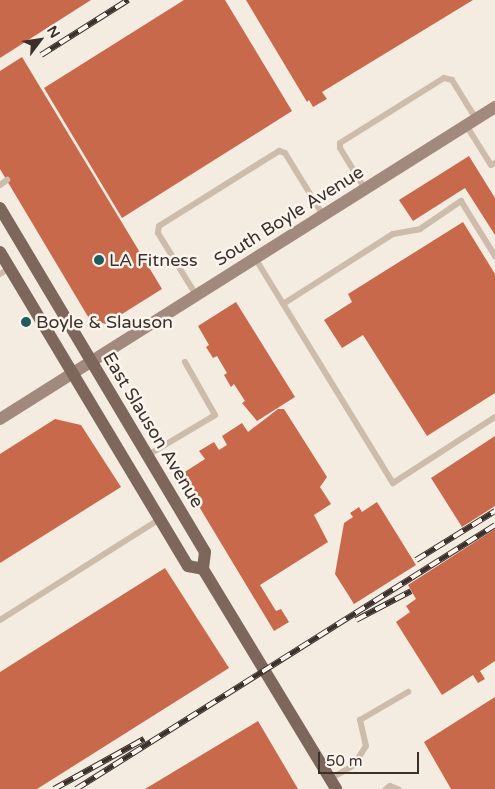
<!DOCTYPE html>
<style>
body{margin:0}
#map{position:relative;width:495px;height:789px;overflow:hidden;background:#f4ebe1;font-family:"Varela Round",sans-serif}
div>[style]{position:absolute}
[style*='--x']{left:calc(var(--x)*1px);top:calc(var(--y)*1px);width:calc(var(--w)*1px);rotate:calc(var(--a)*1deg)}
.building>*{inset:0;background:#c8694b}
.service>*{height:6px;margin:-3px;padding:0 3px;transform-origin:3px;border-radius:3px;background:#cdbbac}
.secondary>*{height:12px;margin:-6px;padding:0 6px;transform-origin:6px;border-radius:6px;background:#a18a7d}
.primary>*{height:12px;margin:-6px;padding:0 6px;transform-origin:6px;border-radius:6px;background:#7d675c}
.rail>*{height:5.5px;margin-top:-2.75px;transform-origin:0;background:repeating-linear-gradient(90deg,#fbf5ee 0 11px,#3b302b 0 22px);box-sizing:border-box;border-block:1px solid #3b302b}
.dots>*{width:14px;height:14px;translate:-50% -50%;box-sizing:border-box;border:2px solid #fbf5ee;border-radius:50%}
span{translate:-50% -50%;white-space:nowrap;text-align:center;line-height:1.15;-webkit-text-stroke:5px #fbf5ee;paint-order:stroke}
.street-label{font-size:18px;color:#3b302b}
.poi-label{font-size:18px;color:#3b302b}
.left{translate:0 -50%;text-align:left}
.north{position:absolute;left:15px;top:15px;width:50px;height:50px;-webkit-text-stroke:4px #fbf5ee;paint-order:stroke;rotate:59deg;font-size:14px;font-weight:700;line-height:20px;text-align:center;color:#3b302b}
.north::after{content:'';display:block;margin:auto;width:18px;height:22px;background:#3b302b;clip-path:polygon(50% 0,100% 100%,50% 72%,0 100%)}
.scale{position:absolute;left:318px;top:752px;width:101px;height:22px;box-sizing:border-box;border:2px solid #3b302b;border-top:0;padding-left:6px;font-size:15px;line-height:18px;white-space:nowrap;color:#3b302b;-webkit-text-stroke:4px #fbf5ee;paint-order:stroke}
</style>
<div id="map">
<div class="building">
<i style="clip-path:polygon(0 0,91px 0,0 58px)"></i>
<i style="clip-path:polygon(184px 0,225px 0,292px 111px,122px 218px,44px 88px)"></i>
<i style="clip-path:polygon(246px 0,473px 0,322px 92px,327px 99px,313px 107px,309px 100px,307px 102px)"></i>
<i style="clip-path:polygon(22px 57px,162px 289px,106px 324px,90px 320px,0 169px,0 71px)"></i>
<i style="clip-path:polygon(469px 156px,495px 198px,495px 235px,465px 188px,413px 221px,399px 200px)"></i>
<i style="clip-path:polygon(463px 222px,495px 274px,495px 393px,427px 436px,363px 335px,342px 348px,324px 320px,352px 302px,348px 294px)"></i>
<i style="clip-path:polygon(236px 302px,295px 397px,257px 421px,242px 403px,245px 401px,234px 384px,231px 387px,224px 375px,227px 373px,217px 356px,213px 358px,206px 347px,209px 345px,198px 326px)"></i>
<i style="clip-path:polygon(278px 409px,284px 409px,327px 477px,320px 487px,331px 504px,314px 515px,328px 542px,260px 585px,276px 611px,281px 609px,289px 622px,274px 631px,180px 475px,205px 459px,199px 451px,214px 442px,219px 450px,227px 445px,222px 436px,242px 423px,248px 432px)"></i>
<i style="clip-path:polygon(55px 419px,81px 425px,121px 487px,0 563px,0 454px)"></i>
<i style="clip-path:polygon(495px 436px,495px 506px,462px 527px,431px 478px)"></i>
<i style="clip-path:polygon(377px 502px,416px 565px,354px 604px,335px 574px,344px 523px,353px 517px,350px 513px,359px 507px,362px 512px)"></i>
<i style="clip-path:polygon(495px 529px,495px 661px,480px 671px,485px 679px,478px 683px,473px 675px,442px 695px,396px 622px,410px 612px,406px 606px,416px 599px,408px 585px)"></i>
<i style="clip-path:polygon(165px 568px,229px 668px,37px 789px,0 789px,0 672px)"></i>
<i style="clip-path:polygon(495px 697px,495px 789px,451px 789px,424px 742px)"></i>
<i style="clip-path:polygon(258px 721px,298px 789px,145px 789px)"></i>
</div>
<div class="service">
<i style="--x:466;--y:125;--w:47;--a:58"></i>
<i style="--x:491;--y:165;--w:4;--a:-27"></i>
<i style="--x:0;--y:185;--w:9;--a:-36"></i>
<i style="--x:365;--y:189;--w:48;--a:-121.4"></i>
<i style="--x:340;--y:148;--w:5;--a:-90"></i>
<i style="--x:340;--y:143;--w:123;--a:-32"></i>
<i style="--x:444;--y:78;--w:8;--a:14"></i>
<i style="--x:452;--y:80;--w:46;--a:58.4"></i>
<i style="--x:255;--y:258;--w:264;--a:58.5"></i>
<i style="--x:393;--y:483;--w:121;--a:-32.9"></i>
<i style="--x:0;--y:274;--w:10;--a:-29"></i>
<i style="--x:196;--y:295;--w:73;--a:-121.5"></i>
<i style="--x:158;--y:233;--w:7;--a:-82"></i>
<i style="--x:159;--y:226;--w:142;--a:-32"></i>
<i style="--x:279;--y:151;--w:6;--a:18"></i>
<i style="--x:285;--y:153;--w:73;--a:58.5"></i>
<i style="--x:283;--y:304;--w:130;--a:-32.5"></i>
<i style="--x:393;--y:234;--w:27;--a:-10"></i>
<i style="--x:420;--y:229;--w:50;--a:-34.3"></i>
<i style="--x:461;--y:201;--w:65;--a:58.3"></i>
<i style="--x:148;--y:455;--w:78;--a:-30.8"></i>
<i style="--x:215;--y:415;--w:61;--a:-119.5"></i>
<i style="--x:0;--y:620;--w:189;--a:-32.3"></i>
<i style="--x:330;--y:779;--w:28;--a:-30"></i>
<i style="--x:354;--y:765;--w:22;--a:-58"></i>
<i style="--x:366;--y:746;--w:27;--a:-103"></i>
<i style="--x:360;--y:720;--w:56;--a:-30.3"></i>
<i style="--x:386;--y:789;--w:5;--a:-37"></i>
<i style="--x:390;--y:786;--w:9;--a:21"></i>
</div>
<div class="secondary">
<i style="--x:0;--y:419;--w:585;--a:-32.22"></i>
</div>
<div class="primary">
<i style="--x:0;--y:208;--w:400;--a:59.2"></i>
<i style="--x:205;--y:552;--w:17;--a:97"></i>
<i style="--x:203;--y:569;--w:257;--a:58.8"></i>
<i style="--x:0;--y:252;--w:366;--a:59.1"></i>
<i style="--x:188;--y:566;--w:15;--a:11"></i>
</div>
<div class="rail">
<i style="--x:41;--y:55;--w:103;--a:-32.3"></i>
<i style="--x:416;--y:560;--w:93;--a:-31.8"></i>
<i style="--x:356;--y:620;--w:62;--a:-27.8"></i>
<i style="--x:54;--y:789;--w:103;--a:-29.1"></i>
<i style="--x:76;--y:789;--w:495;--a:-32.2"></i>
</div>
<div class="dots">
<i style="left:99px;top:260px;background:#1f5a5e"></i>
<i style="left:26px;top:322px;background:#1f5a5e"></i>
</div>
<div class="street-label">
<span style="left:289px;top:216px;rotate:-32deg">South Boyle Avenue</span>
<span style="left:153px;top:430px;rotate:59deg">East Slauson Avenue</span>
</div>
<div class="poi-label">
<span class="left" style="left:109px;top:260px">LA Fitness</span>
<span class="left" style="left:36px;top:322px">Boyle &amp; Slauson</span>
</div>
<div class="north">N</div>
<div class="scale">50 m</div>
</div>
